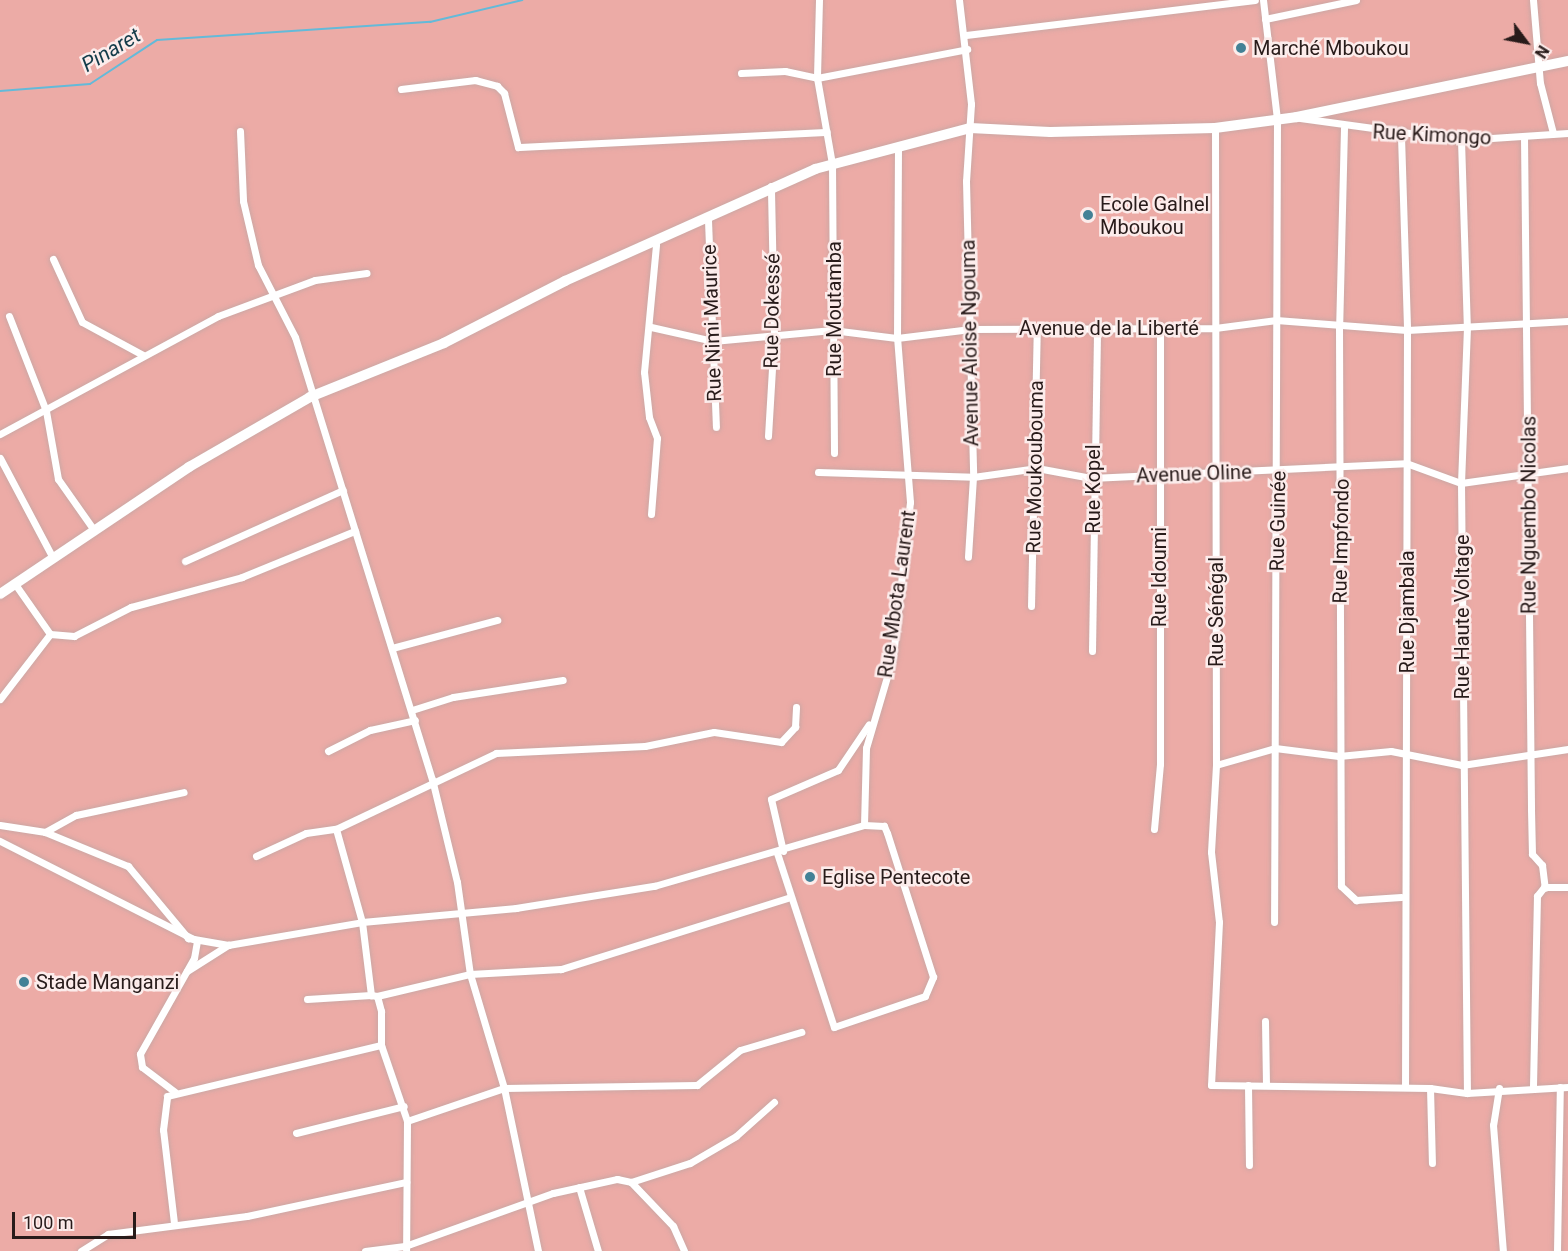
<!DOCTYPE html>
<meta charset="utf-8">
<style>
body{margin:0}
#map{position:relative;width:1568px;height:1251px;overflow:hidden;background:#fceceb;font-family:Roboto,sans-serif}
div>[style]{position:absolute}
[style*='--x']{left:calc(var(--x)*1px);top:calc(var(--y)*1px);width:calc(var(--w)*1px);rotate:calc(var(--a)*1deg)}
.green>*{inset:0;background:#ecaba6}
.stream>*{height:2px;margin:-1px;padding:0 1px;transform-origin:1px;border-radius:1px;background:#63bad9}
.roads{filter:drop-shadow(0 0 2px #cca7a4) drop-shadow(0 0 2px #cca7a4)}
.street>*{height:7px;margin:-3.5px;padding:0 3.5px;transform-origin:3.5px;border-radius:3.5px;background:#fff}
.secondary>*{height:10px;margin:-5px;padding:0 5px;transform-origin:5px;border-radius:5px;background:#fff}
.dots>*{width:16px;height:16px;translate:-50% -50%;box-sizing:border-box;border:3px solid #fceceb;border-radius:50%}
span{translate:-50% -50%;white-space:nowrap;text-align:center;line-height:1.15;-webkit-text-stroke:5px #fceceb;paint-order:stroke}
.poi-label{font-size:20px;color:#281b1a}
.left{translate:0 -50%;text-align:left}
.street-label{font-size:20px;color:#281b1a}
.water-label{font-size:21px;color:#143c4a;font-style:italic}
.north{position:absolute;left:1496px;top:12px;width:60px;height:60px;-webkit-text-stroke:4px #fceceb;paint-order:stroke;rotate:122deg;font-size:16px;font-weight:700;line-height:24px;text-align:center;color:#281b1a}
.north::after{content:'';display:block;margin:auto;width:21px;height:27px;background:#281b1a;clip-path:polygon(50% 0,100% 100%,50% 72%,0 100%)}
.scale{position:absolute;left:12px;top:1212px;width:124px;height:27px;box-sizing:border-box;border:3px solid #281b1a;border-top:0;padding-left:8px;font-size:18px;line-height:21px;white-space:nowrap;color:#281b1a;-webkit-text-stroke:4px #fceceb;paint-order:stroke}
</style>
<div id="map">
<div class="green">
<i style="clip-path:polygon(0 0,1568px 0,1568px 1251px,0 1251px)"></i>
</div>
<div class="stream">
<i style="--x:0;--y:91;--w:90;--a:-4.4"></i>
<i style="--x:90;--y:84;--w:80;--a:-33.3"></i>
<i style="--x:157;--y:40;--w:274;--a:-3.8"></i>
<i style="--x:430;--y:22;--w:95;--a:-13.4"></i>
</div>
<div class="roads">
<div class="street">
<i style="--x:819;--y:0;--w:78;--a:91.5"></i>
<i style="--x:817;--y:78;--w:87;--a:80.1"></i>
<i style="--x:832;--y:164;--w:289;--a:89.6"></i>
<i style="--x:959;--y:0;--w:105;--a:83.4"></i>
<i style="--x:971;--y:104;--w:77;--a:93.7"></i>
<i style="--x:966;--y:181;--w:296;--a:88.6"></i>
<i style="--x:973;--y:477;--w:80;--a:93.6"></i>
<i style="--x:1263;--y:0;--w:121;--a:83.3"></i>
<i style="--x:1277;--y:120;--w:802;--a:90.21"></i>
<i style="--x:1533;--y:0;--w:83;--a:85.2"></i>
<i style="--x:1540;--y:83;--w:52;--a:75.4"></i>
<i style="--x:1265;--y:19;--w:93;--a:-11.8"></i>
<i style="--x:966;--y:35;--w:291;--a:-6.9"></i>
<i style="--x:741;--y:73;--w:44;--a:-2.6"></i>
<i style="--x:785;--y:71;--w:33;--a:12"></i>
<i style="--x:817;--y:78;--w:153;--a:-10.9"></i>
<i style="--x:401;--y:89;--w:75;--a:-6.9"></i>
<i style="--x:475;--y:80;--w:23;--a:15"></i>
<i style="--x:497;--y:86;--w:10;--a:45"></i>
<i style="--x:504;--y:93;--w:56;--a:75.5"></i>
<i style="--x:518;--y:147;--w:309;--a:-2.8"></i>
<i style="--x:1300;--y:118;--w:162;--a:7.8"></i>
<i style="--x:1461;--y:140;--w:107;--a:-3.7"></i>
<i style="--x:1215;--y:128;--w:637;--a:89.91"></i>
<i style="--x:1216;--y:765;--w:87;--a:93.3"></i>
<i style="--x:1211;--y:852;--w:70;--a:83.5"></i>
<i style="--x:1219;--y:922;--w:163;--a:92.8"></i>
<i style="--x:1211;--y:1085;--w:219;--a:0.8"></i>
<i style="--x:1430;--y:1088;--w:37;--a:8"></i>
<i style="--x:1467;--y:1093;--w:101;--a:-3.4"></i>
<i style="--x:1344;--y:128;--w:199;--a:91.4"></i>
<i style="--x:1339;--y:327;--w:559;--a:89.8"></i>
<i style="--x:1341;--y:886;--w:21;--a:43"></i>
<i style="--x:1356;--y:900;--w:45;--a:-3.8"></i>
<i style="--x:240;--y:131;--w:70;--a:87.5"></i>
<i style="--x:243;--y:201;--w:66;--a:76.8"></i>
<i style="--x:258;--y:265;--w:81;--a:62.8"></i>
<i style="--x:295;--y:337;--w:463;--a:72.8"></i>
<i style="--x:432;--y:779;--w:106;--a:76.4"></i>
<i style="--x:457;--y:882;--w:93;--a:82"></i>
<i style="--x:470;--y:974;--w:119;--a:73.4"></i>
<i style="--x:504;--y:1088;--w:167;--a:78.2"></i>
<i style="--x:1401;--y:136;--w:194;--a:88.2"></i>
<i style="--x:1407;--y:330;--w:757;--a:90.15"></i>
<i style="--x:1524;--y:137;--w:673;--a:89.4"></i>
<i style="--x:1531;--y:810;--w:44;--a:88.7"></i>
<i style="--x:1532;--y:854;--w:15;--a:48"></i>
<i style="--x:1542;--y:865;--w:23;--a:83"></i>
<i style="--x:1461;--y:140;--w:187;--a:88.2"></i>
<i style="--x:1467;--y:327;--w:156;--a:92.2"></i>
<i style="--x:1461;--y:483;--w:610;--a:89.44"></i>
<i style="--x:708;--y:220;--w:207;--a:87.8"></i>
<i style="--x:53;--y:259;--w:69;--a:65.3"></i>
<i style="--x:82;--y:322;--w:69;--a:28.4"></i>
<i style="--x:9;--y:316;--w:102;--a:68.7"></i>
<i style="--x:46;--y:411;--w:69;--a:80"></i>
<i style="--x:58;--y:479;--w:62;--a:54.8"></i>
<i style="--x:651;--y:327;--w:64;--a:12.7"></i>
<i style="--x:713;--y:341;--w:120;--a:-5.3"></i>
<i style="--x:832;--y:330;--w:65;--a:7"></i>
<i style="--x:897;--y:338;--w:74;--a:-7"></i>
<i style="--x:970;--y:329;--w:245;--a:-0.2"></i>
<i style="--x:1215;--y:328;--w:62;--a:-7.5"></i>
<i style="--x:1276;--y:320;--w:131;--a:4.4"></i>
<i style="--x:1407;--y:330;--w:161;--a:-3.2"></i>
<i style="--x:0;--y:434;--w:248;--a:-28.4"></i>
<i style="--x:218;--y:316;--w:103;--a:-20.4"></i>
<i style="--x:315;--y:280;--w:52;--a:-7.7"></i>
<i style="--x:768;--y:436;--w:102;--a:-86.6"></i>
<i style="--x:774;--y:334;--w:148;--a:-91.2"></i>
<i style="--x:0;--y:458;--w:113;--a:62.1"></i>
<i style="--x:818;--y:472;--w:155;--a:1.8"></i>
<i style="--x:973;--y:477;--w:65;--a:-8"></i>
<i style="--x:1037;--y:468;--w:55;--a:10.5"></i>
<i style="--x:1091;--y:478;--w:315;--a:-2.7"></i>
<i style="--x:1406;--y:463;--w:59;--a:20"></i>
<i style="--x:1461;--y:483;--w:108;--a:-8"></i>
<i style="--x:651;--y:514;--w:76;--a:-85.5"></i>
<i style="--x:657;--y:438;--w:22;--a:-111"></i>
<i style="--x:649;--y:417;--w:45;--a:-96.3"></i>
<i style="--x:644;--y:372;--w:128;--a:-84.6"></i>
<i style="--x:185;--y:561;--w:173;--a:-24.2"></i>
<i style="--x:1031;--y:606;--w:278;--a:-88.8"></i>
<i style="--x:50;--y:634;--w:24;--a:5"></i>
<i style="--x:74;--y:636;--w:64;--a:-27"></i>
<i style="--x:131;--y:607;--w:115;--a:-15.1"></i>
<i style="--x:242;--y:577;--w:122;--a:-22.2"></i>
<i style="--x:392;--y:648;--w:109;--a:-14.9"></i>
<i style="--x:1092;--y:651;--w:325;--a:-89.1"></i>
<i style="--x:0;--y:699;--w:82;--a:-52.4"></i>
<i style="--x:50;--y:634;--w:61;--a:-125"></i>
<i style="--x:412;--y:710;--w:43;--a:-17.6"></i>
<i style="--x:453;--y:697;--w:111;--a:-8.8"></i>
<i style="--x:328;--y:751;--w:47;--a:-26.6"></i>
<i style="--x:370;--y:730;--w:46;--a:-12.5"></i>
<i style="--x:1216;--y:765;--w:61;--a:-16.1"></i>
<i style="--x:1275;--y:748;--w:64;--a:7.1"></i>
<i style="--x:1339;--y:756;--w:52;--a:-5.5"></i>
<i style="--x:1391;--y:751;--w:72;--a:11.2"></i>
<i style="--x:1462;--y:765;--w:107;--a:-8.6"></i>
<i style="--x:0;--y:825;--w:46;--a:8.8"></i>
<i style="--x:45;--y:832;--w:35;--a:-29"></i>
<i style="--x:76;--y:815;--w:110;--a:-12"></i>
<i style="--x:336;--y:829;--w:97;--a:74.4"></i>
<i style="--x:362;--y:922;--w:74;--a:83"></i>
<i style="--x:371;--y:995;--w:6;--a:9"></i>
<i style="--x:377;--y:996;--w:16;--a:75"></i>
<i style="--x:381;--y:1011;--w:34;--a:90"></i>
<i style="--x:381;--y:1045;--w:80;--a:71.1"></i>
<i style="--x:407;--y:1121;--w:130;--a:90.4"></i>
<i style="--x:1154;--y:829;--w:65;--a:-84.7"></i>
<i style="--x:1160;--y:764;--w:439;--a:-90"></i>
<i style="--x:45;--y:832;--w:90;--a:22.3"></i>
<i style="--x:128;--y:866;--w:94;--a:50.2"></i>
<i style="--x:188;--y:938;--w:41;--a:9.9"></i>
<i style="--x:228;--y:945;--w:136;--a:-9.7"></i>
<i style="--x:362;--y:922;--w:155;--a:-5.2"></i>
<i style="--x:516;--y:908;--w:140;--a:-9.1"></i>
<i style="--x:654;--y:886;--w:219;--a:-16.2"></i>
<i style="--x:0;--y:841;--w:221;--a:26.9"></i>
<i style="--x:197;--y:941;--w:17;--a:100"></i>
<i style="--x:194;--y:958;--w:110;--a:119.4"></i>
<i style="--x:140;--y:1054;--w:13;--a:81"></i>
<i style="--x:142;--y:1067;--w:41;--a:37.1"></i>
<i style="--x:783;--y:851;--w:53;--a:-103"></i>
<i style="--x:771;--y:799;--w:73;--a:-23.4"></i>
<i style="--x:838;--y:770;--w:55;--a:-56"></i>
<i style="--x:777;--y:853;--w:183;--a:71.9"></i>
<i style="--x:834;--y:1027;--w:96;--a:-18.8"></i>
<i style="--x:925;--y:996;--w:21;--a:-67"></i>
<i style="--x:933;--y:977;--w:151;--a:-107.7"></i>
<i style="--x:887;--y:833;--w:8;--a:-113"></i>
<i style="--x:884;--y:826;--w:20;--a:-177"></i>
<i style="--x:864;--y:825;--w:77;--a:-88.5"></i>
<i style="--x:866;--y:748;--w:96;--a:-73.6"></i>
<i style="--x:893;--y:656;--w:155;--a:-83.7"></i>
<i style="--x:910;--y:502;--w:165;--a:-94.5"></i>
<i style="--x:897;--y:338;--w:192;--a:-89.7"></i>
<i style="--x:256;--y:856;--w:55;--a:-24.7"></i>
<i style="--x:306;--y:833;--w:30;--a:-8"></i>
<i style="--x:336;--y:829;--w:177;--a:-25.4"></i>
<i style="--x:496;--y:753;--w:149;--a:-2.7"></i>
<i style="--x:645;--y:746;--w:70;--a:-11.5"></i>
<i style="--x:714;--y:732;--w:68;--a:8.5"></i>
<i style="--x:781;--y:742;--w:21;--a:-47"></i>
<i style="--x:795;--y:727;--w:20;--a:-87"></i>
<i style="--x:187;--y:971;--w:49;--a:-32.4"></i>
<i style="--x:377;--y:996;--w:96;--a:-13.3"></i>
<i style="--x:470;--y:974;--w:91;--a:-3.1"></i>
<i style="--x:561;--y:969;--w:238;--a:-17.4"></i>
<i style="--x:307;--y:999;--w:64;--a:-3.6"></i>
<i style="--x:1265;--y:1021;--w:63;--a:89.1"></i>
<i style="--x:1248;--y:1085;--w:80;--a:89.3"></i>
<i style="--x:1533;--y:1086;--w:190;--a:-88.8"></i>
<i style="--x:1537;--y:896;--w:11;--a:-52"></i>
<i style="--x:1544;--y:887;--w:24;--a:0"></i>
<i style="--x:1430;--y:1088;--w:75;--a:88.5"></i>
<i style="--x:1499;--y:1088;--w:37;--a:99"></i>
<i style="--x:1493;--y:1125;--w:126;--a:85.5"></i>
<i style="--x:407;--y:1121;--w:102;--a:-18.8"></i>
<i style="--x:504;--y:1088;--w:193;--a:-0.9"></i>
<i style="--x:697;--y:1085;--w:55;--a:-39.1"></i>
<i style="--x:740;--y:1050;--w:64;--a:-16.4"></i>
<i style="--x:296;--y:1133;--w:111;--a:-14"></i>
<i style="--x:631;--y:1182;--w:61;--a:46.3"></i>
<i style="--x:673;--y:1226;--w:27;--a:66"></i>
<i style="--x:579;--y:1187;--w:67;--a:73.5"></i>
<i style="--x:174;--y:1223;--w:94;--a:-96.7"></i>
<i style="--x:163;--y:1130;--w:34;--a:-83"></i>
<i style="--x:167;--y:1096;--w:220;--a:-13.4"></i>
<i style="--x:81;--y:1251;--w:32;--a:-32"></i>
<i style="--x:108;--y:1234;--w:140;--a:-7.4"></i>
<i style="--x:247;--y:1216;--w:163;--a:-12.1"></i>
<i style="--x:365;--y:1251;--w:40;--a:-7.1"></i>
<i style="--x:405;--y:1246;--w:157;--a:-19.7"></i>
<i style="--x:553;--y:1193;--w:66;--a:-12.3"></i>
<i style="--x:617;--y:1179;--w:14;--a:12"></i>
<i style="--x:631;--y:1182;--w:62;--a:-17.9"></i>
<i style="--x:690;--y:1163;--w:53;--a:-30.4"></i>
<i style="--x:736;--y:1136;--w:51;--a:-41.8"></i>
<i style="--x:1557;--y:1251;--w:164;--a:-89"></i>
</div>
<div class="secondary">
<i style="--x:0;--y:594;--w:228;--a:-33.9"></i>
<i style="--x:189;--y:467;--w:140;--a:-30"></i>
<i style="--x:310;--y:397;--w:144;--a:-21.9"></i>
<i style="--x:444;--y:343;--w:136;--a:-27.1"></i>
<i style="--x:565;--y:281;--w:274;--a:-24.1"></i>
<i style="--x:815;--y:169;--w:160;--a:-14.8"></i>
<i style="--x:970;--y:128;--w:80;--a:2.9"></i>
<i style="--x:1050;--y:132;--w:165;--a:-1.4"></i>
<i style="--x:1215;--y:128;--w:83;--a:-7.6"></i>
<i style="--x:1297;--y:117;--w:277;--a:-11.7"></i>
</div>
</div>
<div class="dots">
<i style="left:1241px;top:48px;background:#438196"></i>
<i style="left:1088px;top:215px;background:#438196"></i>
<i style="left:810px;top:877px;background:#438196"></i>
<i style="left:24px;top:982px;background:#438196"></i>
</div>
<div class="poi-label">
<span class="left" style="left:1253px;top:48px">Marché Mboukou</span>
<span class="left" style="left:1100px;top:216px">Ecole Galnel<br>Mboukou</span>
<span class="left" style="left:822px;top:877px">Eglise Pentecote</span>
<span class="left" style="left:36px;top:982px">Stade Manganzi</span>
</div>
<div class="street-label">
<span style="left:1432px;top:135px;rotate:3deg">Rue Kimongo</span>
<span style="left:834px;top:309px;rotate:-90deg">Rue Moutamba</span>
<span style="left:772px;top:311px;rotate:-89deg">Rue Dokessé</span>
<span style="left:712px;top:323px;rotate:-92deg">Rue Nimi Maurice</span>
<span style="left:1109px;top:328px">Avenue de la Liberté</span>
<span style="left:970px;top:343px;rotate:-91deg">Avenue Aloise Ngouma</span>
<span style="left:1035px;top:467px;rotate:-89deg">Rue Moukoubouma</span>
<span style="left:1194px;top:474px;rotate:-2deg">Avenue Oline</span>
<span style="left:1093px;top:489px;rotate:-90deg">Rue Kopel</span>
<span style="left:1529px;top:515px;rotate:-90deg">Rue Nguembo Nicolas</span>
<span style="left:1278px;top:521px;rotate:-89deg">Rue Guinée</span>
<span style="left:1341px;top:541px;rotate:-89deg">Rue Impfondo</span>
<span style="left:1159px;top:577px;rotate:-90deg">Rue Idoumi</span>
<span style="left:897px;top:594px;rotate:-82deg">Rue Mbota Laurent</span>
<span style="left:1216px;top:612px;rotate:-90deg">Rue Sénégal</span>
<span style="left:1407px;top:612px;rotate:-90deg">Rue Djambala</span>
<span style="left:1462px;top:617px;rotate:-90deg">Rue Haute Voltage</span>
</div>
<div class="water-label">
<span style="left:111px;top:50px;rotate:-31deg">Pinaret</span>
</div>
<div class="north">N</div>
<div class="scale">100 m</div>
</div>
